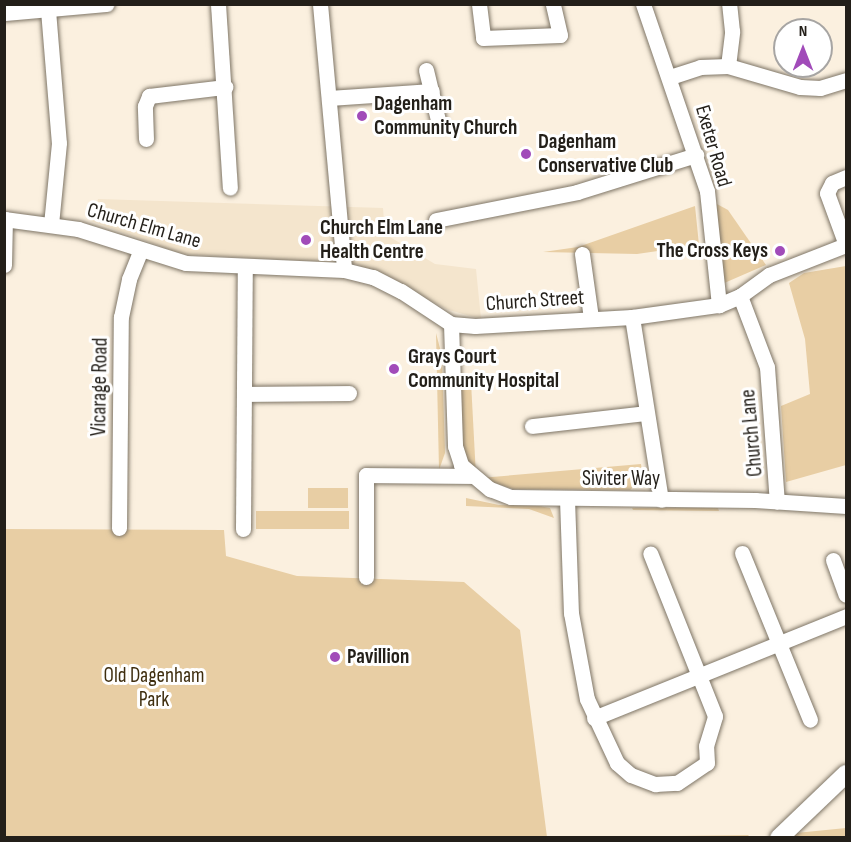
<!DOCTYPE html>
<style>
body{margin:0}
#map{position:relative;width:851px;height:842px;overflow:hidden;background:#fbf0df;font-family:"Sofia Sans Condensed",sans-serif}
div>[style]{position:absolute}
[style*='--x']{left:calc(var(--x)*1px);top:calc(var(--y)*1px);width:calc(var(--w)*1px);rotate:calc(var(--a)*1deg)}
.built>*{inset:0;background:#f4e5cd}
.green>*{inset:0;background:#e8cea4}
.roads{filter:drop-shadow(0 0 2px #7e7566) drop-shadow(0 0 2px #7e7566)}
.minor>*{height:15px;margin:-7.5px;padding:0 7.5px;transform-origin:7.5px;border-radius:7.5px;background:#fff}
.major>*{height:18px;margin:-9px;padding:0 9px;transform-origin:9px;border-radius:9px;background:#fff}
.dots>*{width:16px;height:16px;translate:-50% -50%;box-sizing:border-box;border:3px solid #fff;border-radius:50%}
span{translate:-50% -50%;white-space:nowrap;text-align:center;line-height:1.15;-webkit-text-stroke:6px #fff;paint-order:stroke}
.poi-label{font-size:21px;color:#231f19;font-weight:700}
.left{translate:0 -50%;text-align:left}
.right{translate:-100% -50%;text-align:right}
.street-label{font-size:21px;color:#231f19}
.park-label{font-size:21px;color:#3f2e0f}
.frame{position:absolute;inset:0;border:6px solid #231f19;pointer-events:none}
.north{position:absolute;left:773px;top:18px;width:60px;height:60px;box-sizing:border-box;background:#fff;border:2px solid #a7a5a3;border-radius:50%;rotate:0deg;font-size:16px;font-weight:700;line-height:24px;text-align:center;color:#231f19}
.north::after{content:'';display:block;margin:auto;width:21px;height:27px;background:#a14bb9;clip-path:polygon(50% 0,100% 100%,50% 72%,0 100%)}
</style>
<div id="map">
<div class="built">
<i style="clip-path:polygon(98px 199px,383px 208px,385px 234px,435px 264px,476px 269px,481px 319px,449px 310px,356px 264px,182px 254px,91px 221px)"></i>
</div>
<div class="green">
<i style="clip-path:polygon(715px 203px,728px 210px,766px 265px,722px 284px)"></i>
<i style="clip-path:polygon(695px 206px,699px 245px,637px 254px,543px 252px,578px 247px)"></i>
<i style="clip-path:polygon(846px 266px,846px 465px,786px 482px,781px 406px,810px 394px,805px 339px,789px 283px,804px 273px)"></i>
<i style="clip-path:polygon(436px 333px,442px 356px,445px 453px,439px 470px)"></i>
<i style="clip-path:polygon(458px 382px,471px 382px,476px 476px,461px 456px)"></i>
<i style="clip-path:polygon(641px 464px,643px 478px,630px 490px,513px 489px,480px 478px)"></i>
<i style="clip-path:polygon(308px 488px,348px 488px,348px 508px,308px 508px)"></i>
<i style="clip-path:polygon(466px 498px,499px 505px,539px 506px,550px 508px,554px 518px,529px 509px,466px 506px)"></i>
<i style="clip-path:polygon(632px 508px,718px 508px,719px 511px,633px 510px)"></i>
<i style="clip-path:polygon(256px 511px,349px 511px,349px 529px,256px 529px)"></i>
<i style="clip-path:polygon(5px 529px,224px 530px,226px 556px,297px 576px,464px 582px,520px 630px,547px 837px,5px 838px)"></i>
<i style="clip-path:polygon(846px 828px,846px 837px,782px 838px,786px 834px)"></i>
<i style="clip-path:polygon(749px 835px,746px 838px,581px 837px,603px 837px)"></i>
</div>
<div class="roads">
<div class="minor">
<i style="--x:218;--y:4;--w:184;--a:86.3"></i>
<i style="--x:320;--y:4;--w:267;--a:84.8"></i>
<i style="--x:479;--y:4;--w:34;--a:83"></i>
<i style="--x:483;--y:38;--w:77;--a:-2.2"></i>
<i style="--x:560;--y:35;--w:32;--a:-103"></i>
<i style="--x:643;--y:4;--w:198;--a:71.1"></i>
<i style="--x:707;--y:191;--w:115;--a:84"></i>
<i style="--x:48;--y:10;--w:133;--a:85.3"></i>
<i style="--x:59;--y:143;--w:81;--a:95.6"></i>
<i style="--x:4;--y:13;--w:103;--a:-5"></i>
<i style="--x:728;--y:66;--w:35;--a:-83"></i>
<i style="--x:732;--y:31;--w:27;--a:-96"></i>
<i style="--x:426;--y:70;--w:56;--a:76.5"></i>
<i style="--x:670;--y:77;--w:32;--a:-18"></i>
<i style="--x:700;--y:67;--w:28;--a:-2"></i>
<i style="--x:728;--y:66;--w:75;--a:16.3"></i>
<i style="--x:800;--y:87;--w:20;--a:3"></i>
<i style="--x:820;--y:88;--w:27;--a:-17"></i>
<i style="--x:329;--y:98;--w:103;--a:-3.9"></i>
<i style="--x:146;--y:139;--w:33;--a:-92"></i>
<i style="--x:145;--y:106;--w:11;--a:-68"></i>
<i style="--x:149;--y:96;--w:77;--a:-6.8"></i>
<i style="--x:4;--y:219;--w:75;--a:7.7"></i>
<i style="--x:78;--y:229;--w:113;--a:17.5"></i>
<i style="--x:186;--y:263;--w:158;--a:2.5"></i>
<i style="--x:344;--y:270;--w:30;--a:14"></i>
<i style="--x:373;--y:277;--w:31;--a:27"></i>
<i style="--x:401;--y:291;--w:60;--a:33.4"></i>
<i style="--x:451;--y:324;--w:24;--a:5"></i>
<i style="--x:475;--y:326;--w:157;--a:-3.3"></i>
<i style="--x:632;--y:317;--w:88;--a:-7.9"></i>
<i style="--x:719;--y:305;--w:23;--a:-23"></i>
<i style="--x:740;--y:296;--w:36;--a:-36"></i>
<i style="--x:769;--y:275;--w:83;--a:-21.3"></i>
<i style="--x:846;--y:245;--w:55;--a:-110.1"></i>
<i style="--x:827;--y:193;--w:11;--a:-63"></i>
<i style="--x:832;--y:183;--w:15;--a:-23"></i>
<i style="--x:436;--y:220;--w:144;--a:-11.2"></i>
<i style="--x:577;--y:192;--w:125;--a:-17.3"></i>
<i style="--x:582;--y:254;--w:65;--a:82"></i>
<i style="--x:4;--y:265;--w:46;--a:-88.8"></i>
<i style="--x:740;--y:296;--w:76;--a:69.2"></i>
<i style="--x:767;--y:367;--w:135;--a:85.8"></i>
<i style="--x:632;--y:317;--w:185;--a:81"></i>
<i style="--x:451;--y:324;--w:122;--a:88.1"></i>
<i style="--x:455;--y:446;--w:20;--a:72"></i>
<i style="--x:461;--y:465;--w:38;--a:40"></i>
<i style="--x:490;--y:489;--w:22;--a:21"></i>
<i style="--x:511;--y:497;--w:244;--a:0.7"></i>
<i style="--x:755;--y:500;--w:91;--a:3.8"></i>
<i style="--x:244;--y:394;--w:105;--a:-0.5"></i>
<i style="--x:532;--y:426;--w:115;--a:-6.5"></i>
<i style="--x:567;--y:499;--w:114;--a:88"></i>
<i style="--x:571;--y:613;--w:87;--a:79.5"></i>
<i style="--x:587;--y:699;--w:71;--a:64.9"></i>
<i style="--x:617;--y:763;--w:18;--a:41"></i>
<i style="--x:631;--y:775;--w:26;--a:21"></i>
<i style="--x:655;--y:784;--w:22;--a:-3"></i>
<i style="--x:677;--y:783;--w:36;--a:-34"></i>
<i style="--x:707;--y:763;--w:17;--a:-93"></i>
<i style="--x:706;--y:746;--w:31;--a:-73"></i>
<i style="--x:715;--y:716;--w:175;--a:-111.7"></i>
<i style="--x:119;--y:528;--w:211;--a:-89.5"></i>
<i style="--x:121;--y:317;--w:39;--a:-78"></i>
<i style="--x:129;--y:279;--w:32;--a:-68"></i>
<i style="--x:243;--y:529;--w:263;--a:-89.6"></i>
<i style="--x:742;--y:553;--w:180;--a:67.8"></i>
<i style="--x:833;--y:560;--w:37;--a:70"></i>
<i style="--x:366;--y:577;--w:102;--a:-90"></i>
<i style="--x:366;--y:475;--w:105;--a:0.5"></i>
<i style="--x:594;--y:718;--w:272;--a:-22"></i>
</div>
<div class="major">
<i style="--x:779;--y:838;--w:93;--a:-43.7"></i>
</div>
</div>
<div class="dots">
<i style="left:362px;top:116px;background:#a14bb9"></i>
<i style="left:526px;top:154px;background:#a14bb9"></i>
<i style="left:306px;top:240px;background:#a14bb9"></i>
<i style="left:780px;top:251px;background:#a14bb9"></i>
<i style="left:394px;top:369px;background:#a14bb9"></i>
<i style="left:335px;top:657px;background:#a14bb9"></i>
</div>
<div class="poi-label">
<span class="left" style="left:374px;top:116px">Dagenham<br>Community Church</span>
<span class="left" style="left:538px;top:154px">Dagenham<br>Conservative Club</span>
<span class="left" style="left:320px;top:240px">Church Elm Lane<br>Health Centre</span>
<span class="right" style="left:768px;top:251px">The Cross Keys</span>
<span class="left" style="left:408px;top:369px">Grays Court<br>Community Hospital</span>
<span class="left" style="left:347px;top:657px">Pavillion</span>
</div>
<div class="street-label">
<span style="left:713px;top:146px;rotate:74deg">Exeter Road</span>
<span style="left:144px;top:226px;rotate:16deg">Church Elm Lane</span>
<span style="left:535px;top:301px;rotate:-4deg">Church Street</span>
<span style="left:100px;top:387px;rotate:-89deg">Vicarage Road</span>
<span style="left:752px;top:433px;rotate:-95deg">Church Lane</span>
<span style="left:621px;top:479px">Siviter Way</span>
</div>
<div class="park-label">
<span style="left:154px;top:688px">Old Dagenham<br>Park</span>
</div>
<div class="frame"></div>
<div class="north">N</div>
</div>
